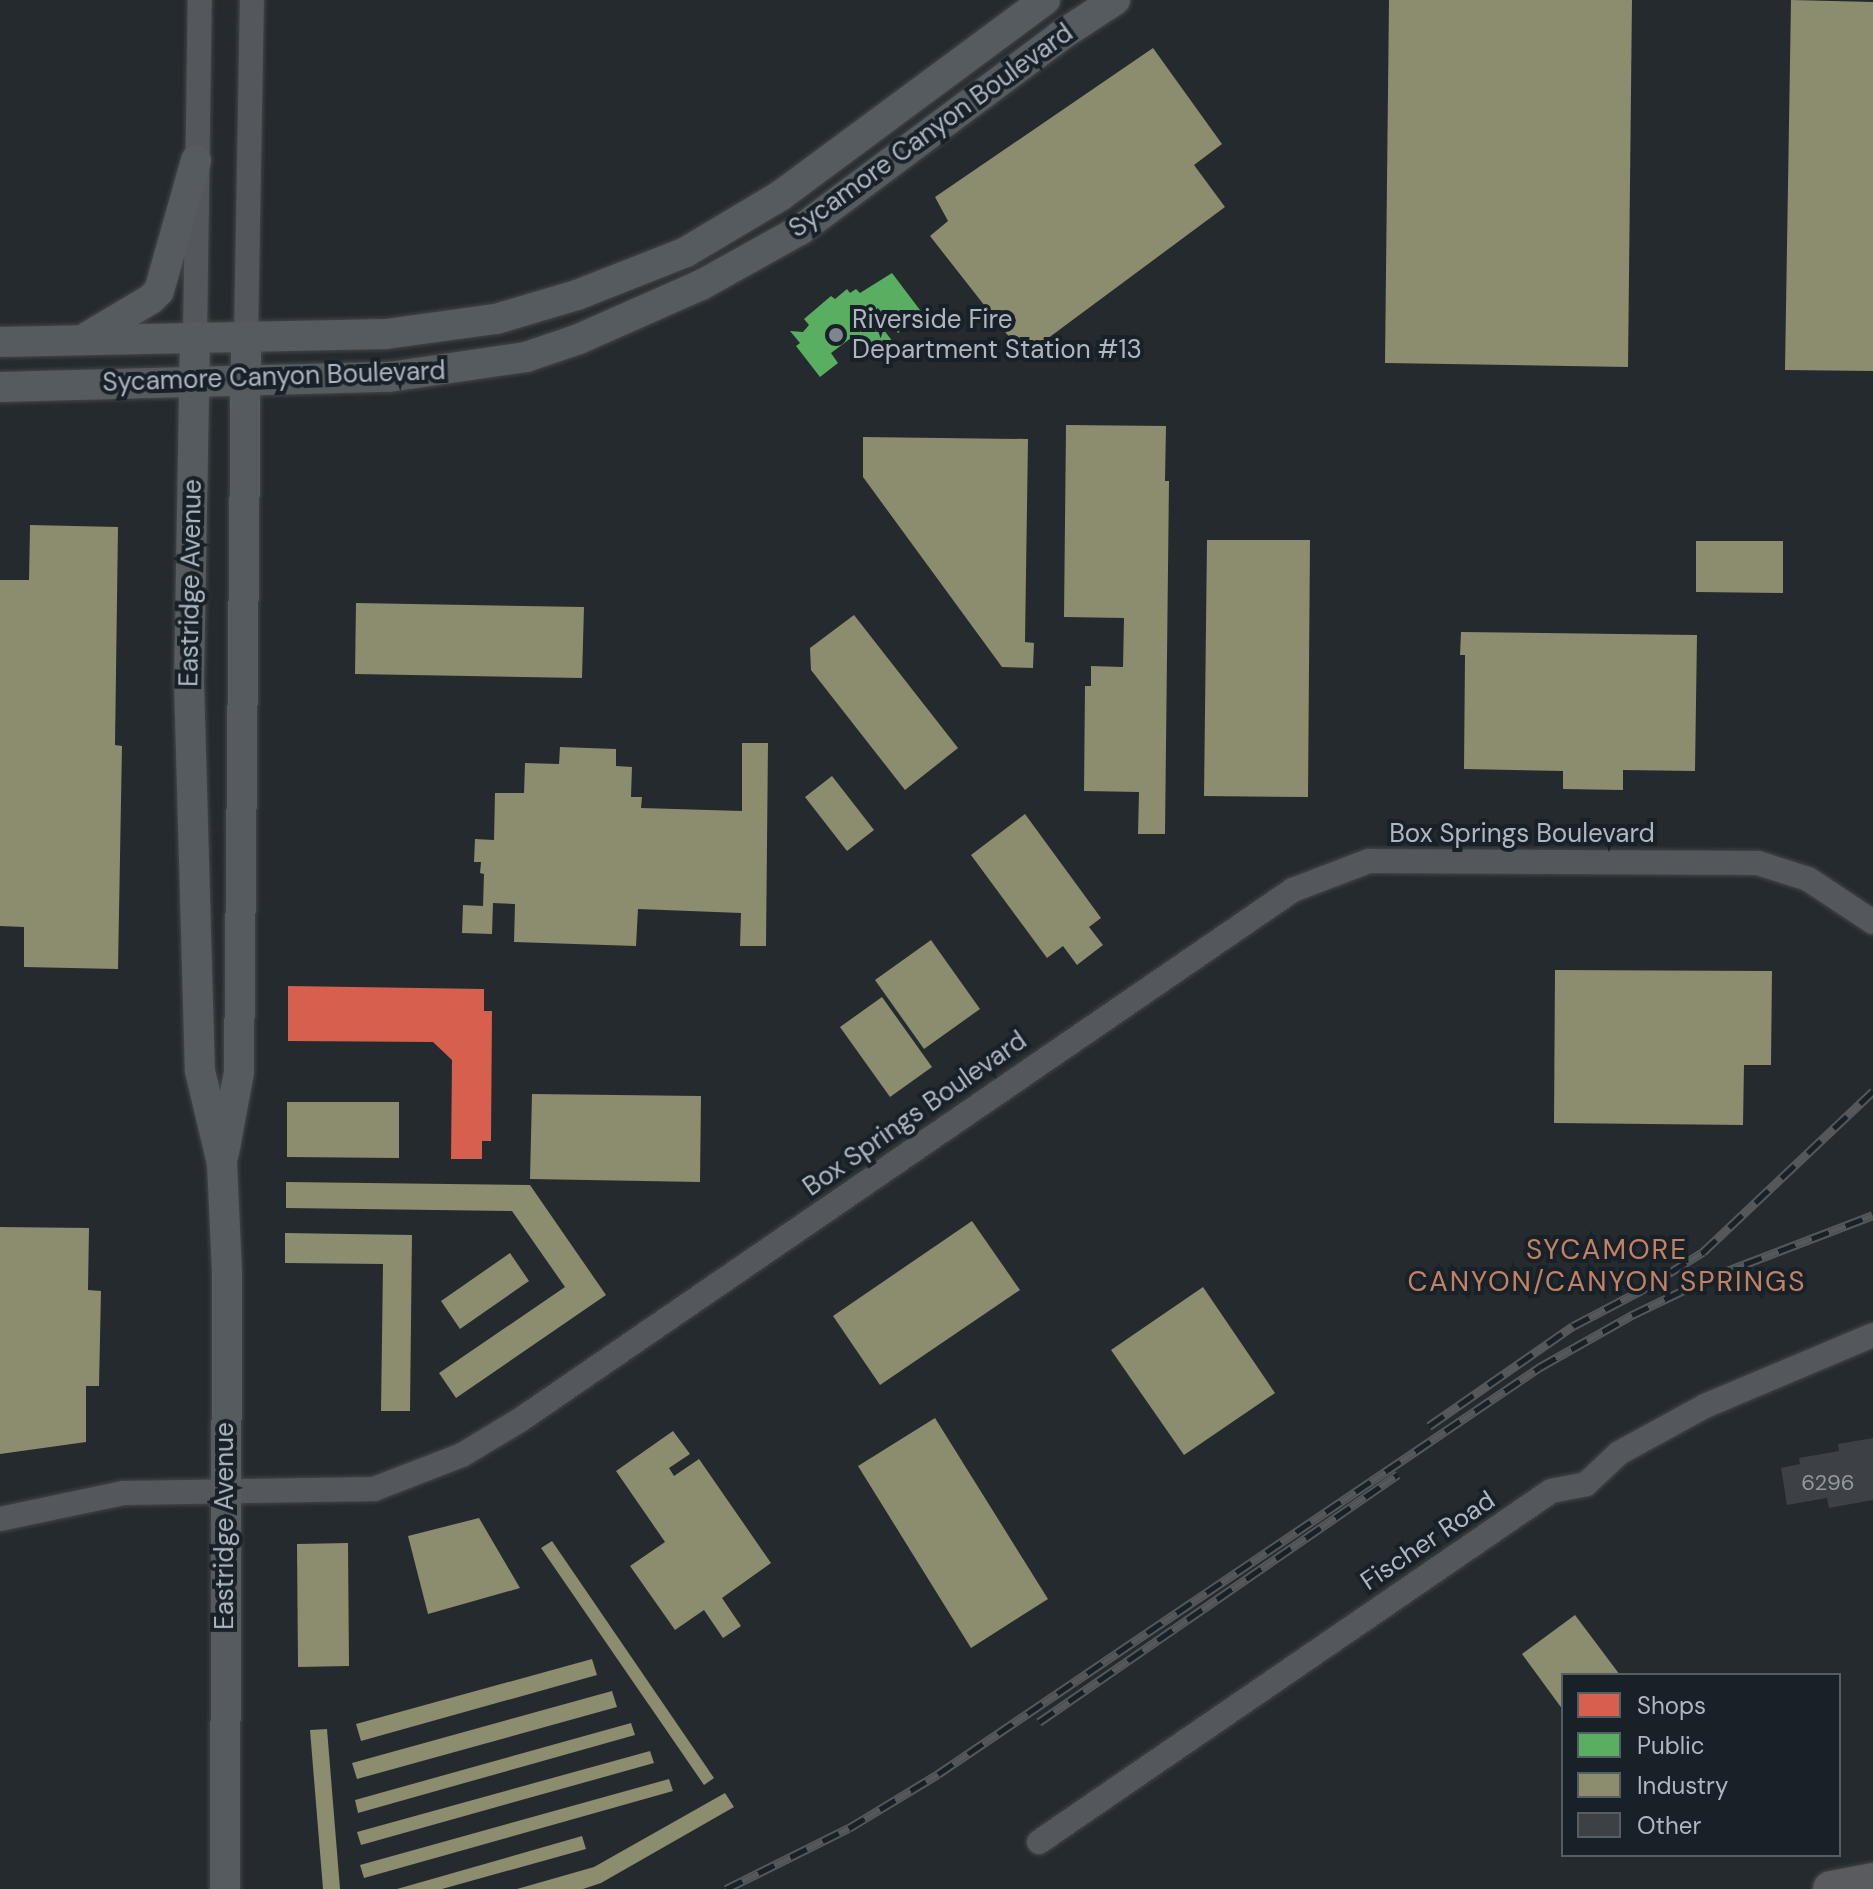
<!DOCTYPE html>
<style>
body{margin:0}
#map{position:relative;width:1873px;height:1889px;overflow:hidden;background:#252a2e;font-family:"DM Sans",sans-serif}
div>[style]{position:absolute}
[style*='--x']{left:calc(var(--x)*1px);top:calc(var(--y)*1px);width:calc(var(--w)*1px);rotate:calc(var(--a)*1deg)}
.shops>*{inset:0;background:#d6604d}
.public>*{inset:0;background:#5aae61}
.industry>*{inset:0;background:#8c8c6e}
.building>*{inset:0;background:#3d4145}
.roads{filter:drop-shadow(0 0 2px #424649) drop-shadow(0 0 2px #424649)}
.minor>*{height:24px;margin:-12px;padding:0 12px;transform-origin:12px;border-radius:12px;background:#54585d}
.major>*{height:30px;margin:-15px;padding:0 15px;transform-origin:15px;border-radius:15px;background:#565b5f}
.highway>*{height:36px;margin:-18px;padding:0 18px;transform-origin:18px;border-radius:18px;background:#595b5e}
.rail>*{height:9px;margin-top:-4.5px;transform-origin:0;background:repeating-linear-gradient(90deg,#192128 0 18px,#54585b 0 36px);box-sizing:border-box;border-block:2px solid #54585b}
.dots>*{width:22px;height:22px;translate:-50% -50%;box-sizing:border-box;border:4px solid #192128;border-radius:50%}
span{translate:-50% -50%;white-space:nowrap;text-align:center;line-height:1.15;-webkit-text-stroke:8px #192128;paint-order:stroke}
.number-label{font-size:22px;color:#929aa1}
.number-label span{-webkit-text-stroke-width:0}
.street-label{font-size:26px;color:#aeb7c0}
.poi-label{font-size:26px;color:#aeb7c0}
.left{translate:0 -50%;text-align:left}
.neighbourhood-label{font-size:28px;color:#c58163;letter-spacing:2px}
.legend{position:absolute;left:1561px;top:1673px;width:280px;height:184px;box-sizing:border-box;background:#192128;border:2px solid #555d65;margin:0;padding:10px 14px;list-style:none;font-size:24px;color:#aeb7c0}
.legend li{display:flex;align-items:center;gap:16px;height:40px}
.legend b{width:40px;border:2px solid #555d65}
</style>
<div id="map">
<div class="shops">
<i style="clip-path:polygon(288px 986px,484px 989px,484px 1011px,492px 1011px,491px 1141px,482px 1141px,482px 1159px,451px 1159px,452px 1060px,433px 1042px,288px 1041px)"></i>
</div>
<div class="public">
<i style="clip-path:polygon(892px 273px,923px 314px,898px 333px,878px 308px,871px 313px,896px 346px,876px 362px,855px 335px,831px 353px,838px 363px,820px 377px,796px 346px,800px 343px,790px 331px,803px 332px,809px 325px,804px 319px,831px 296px,835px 299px,847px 289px,850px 293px,856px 289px,860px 293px)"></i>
</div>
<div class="industry">
<i style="clip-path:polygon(1389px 0,1632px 0,1628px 367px,1385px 363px)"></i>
<i style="clip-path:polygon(1791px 0,1873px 2px,1873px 371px,1785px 370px)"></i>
<i style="clip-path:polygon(1153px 48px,1222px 144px,1194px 165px,1225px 207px,1024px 356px,930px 236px,948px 221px,935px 197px)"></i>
<i style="clip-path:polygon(1066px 425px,1166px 426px,1165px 481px,1169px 481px,1165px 834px,1138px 834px,1139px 792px,1084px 791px,1085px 686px,1091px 686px,1091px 666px,1123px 667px,1124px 618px,1064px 617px)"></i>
<i style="clip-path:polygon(863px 437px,1028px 439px,1025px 642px,1034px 643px,1033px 668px,1002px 667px,863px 477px)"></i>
<i style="clip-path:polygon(30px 525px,118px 527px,115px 745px,122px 746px,118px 969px,24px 967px,24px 927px,0 926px,0 580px,29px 580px)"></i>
<i style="clip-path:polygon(1207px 540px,1310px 540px,1308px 797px,1204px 796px)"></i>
<i style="clip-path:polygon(1696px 541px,1783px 541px,1783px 593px,1696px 592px)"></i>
<i style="clip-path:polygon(356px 603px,584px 607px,582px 678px,355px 674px)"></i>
<i style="clip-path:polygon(854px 615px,958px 748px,905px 790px,811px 670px,810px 648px)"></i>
<i style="clip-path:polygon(1461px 632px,1697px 635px,1695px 771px,1623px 770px,1623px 790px,1563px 789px,1563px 771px,1464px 769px,1465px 655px,1460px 655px)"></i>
<i style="clip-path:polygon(742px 743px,768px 743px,766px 946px,740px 946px,741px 913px,638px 909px,636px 946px,514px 942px,515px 904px,493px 903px,492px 934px,462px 933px,463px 905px,483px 906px,484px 874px,480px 873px,481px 862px,474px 862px,475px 839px,494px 840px,495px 793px,524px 793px,525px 763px,559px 764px,560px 747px,616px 749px,616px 766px,632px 767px,631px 797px,642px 797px,641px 808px,742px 811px)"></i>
<i style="clip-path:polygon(832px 776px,874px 830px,847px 851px,805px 797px)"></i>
<i style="clip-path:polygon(1025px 814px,1101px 918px,1089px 927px,1103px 945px,1077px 965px,1063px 946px,1047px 958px,971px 855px)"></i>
<i style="clip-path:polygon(931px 940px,980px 1009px,924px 1049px,875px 980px)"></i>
<i style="clip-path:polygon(1555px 970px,1772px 971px,1771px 1065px,1744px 1065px,1743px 1125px,1554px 1123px)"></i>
<i style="clip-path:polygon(882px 997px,932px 1067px,890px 1097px,840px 1027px)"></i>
<i style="clip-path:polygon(532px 1094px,701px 1096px,700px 1182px,530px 1179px)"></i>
<i style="clip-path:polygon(287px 1102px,399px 1102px,399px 1158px,287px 1157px)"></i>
<i style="clip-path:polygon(286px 1182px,530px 1185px,606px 1295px,456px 1398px,439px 1373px,565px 1287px,512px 1211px,286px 1208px)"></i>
<i style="clip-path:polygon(972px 1221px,1020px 1290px,880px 1385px,833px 1316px)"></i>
<i style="clip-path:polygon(0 1227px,89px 1228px,88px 1290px,101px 1291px,99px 1386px,86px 1386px,86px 1442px,0 1454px)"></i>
<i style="clip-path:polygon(285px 1233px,412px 1235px,410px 1411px,381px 1411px,383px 1264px,285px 1263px)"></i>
<i style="clip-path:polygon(510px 1253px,529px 1281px,460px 1329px,441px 1301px)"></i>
<i style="clip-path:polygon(1203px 1287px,1275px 1393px,1184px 1455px,1111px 1350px)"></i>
<i style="clip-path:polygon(935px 1418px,1048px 1599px,971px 1648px,858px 1466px)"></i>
<i style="clip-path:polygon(673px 1431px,690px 1454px,669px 1468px,674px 1476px,699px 1459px,771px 1563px,722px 1598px,741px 1626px,723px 1638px,704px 1610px,675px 1630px,630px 1566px,665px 1542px,616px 1471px)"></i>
<i style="clip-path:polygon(479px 1518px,520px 1588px,428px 1614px,408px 1536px)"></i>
<i style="clip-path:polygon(552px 1541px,714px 1778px,704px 1785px,541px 1548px)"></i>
<i style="clip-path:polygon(348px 1543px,349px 1666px,298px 1667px,297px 1544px)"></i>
<i style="clip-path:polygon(1575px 1615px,1620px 1675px,1563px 1675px,1563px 1710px,1522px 1654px)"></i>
<i style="clip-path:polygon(592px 1659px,597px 1675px,361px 1741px,356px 1724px)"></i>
<i style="clip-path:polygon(612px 1691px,617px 1707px,357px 1779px,352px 1763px)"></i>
<i style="clip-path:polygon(631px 1723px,635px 1735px,358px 1813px,355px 1800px)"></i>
<i style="clip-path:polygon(327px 1729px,340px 1889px,323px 1889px,310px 1730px)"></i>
<i style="clip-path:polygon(650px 1751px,654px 1763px,361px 1845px,357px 1832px)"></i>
<i style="clip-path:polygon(669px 1779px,673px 1791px,364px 1878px,360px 1865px)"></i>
<i style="clip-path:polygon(725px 1793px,734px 1807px,601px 1883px,583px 1889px,517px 1889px,594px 1867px)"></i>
<i style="clip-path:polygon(582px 1836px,586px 1849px,442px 1889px,397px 1889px)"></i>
</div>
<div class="building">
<i style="clip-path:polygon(1873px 1438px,1873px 1500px,1829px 1508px,1827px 1498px,1787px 1505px,1781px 1468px,1800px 1464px,1799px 1458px,1839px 1451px,1838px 1444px)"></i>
</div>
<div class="roads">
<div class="minor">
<i style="--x:195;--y:338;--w:338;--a:-89.2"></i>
<i style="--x:246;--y:338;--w:338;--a:-89"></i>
<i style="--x:0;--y:1519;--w:126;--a:-11.9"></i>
<i style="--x:123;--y:1493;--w:251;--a:-0.9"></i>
<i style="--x:374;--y:1489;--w:94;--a:-21.1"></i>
<i style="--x:462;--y:1455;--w:68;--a:-31.1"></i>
<i style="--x:520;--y:1420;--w:937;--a:-34.44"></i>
<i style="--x:1293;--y:890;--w:81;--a:-20.9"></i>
<i style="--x:1369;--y:861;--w:389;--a:0.3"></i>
<i style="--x:1758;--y:863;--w:52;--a:17.7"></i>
<i style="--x:1808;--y:879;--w:78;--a:33.5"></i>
<i style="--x:1039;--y:1842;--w:621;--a:-34.43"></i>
<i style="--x:1551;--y:1491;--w:36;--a:-11"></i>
<i style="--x:1586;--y:1484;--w:45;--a:-43.2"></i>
<i style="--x:1619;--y:1453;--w:98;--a:-28.7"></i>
<i style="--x:1705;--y:1406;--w:182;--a:-22.9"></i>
</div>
<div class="major">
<i style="--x:89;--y:336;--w:72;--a:-30.8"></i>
<i style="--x:151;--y:299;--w:11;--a:-45"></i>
<i style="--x:159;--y:291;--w:136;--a:-74.2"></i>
<i style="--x:195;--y:338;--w:343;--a:91"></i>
<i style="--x:189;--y:681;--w:390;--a:88.4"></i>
<i style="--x:200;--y:1071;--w:95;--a:76.6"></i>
<i style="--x:222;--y:1163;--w:112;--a:87.4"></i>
<i style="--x:227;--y:1275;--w:614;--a:90.19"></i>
<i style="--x:0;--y:342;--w:386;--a:-1.2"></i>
<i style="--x:386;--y:334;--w:111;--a:-7.8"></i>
<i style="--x:496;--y:319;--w:84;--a:-16.5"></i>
<i style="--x:577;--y:295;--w:117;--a:-21.5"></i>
<i style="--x:686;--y:252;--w:109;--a:-30.8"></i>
<i style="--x:780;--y:196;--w:330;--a:-36.5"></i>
<i style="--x:0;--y:387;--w:389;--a:-1.5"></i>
<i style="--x:389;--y:377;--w:138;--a:-8.3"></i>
<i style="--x:526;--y:357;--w:56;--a:-18.8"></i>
<i style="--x:579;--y:339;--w:133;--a:-23.9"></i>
<i style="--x:701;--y:285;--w:113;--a:-29.1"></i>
<i style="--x:800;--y:230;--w:324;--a:-36.7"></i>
<i style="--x:1060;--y:36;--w:66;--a:-33.2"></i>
<i style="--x:224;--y:1153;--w:82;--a:-79.5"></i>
<i style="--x:239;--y:1072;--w:734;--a:-89.45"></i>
</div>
<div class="highway">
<i style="--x:1831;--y:1889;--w:43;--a:-10.8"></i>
</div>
</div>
<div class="rail">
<i style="--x:1429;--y:1426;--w:175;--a:-34.8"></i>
<i style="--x:1573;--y:1326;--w:76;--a:-27.6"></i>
<i style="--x:1640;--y:1291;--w:74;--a:-31.8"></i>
<i style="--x:1703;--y:1252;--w:234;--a:-43.4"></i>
<i style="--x:1039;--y:1722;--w:436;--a:-34.6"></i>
<i style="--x:726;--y:1889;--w:137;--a:-26.4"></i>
<i style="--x:849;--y:1828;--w:104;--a:-31.2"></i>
<i style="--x:938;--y:1774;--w:727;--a:-34.06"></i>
<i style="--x:1540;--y:1367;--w:106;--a:-29.5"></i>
<i style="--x:1632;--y:1315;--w:88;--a:-25.7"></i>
<i style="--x:1711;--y:1277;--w:173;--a:-20.9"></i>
</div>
<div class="dots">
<i style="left:836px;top:335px;background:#7e868d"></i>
</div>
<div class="number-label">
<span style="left:1828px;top:1483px">6296</span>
</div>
<div class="street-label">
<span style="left:931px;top:131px;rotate:-36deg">Sycamore Canyon Boulevard</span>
<span style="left:274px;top:377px;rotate:-2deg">Sycamore Canyon Boulevard</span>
<span style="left:191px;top:583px;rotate:-89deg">Eastridge Avenue</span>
<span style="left:1522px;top:834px">Box Springs Boulevard</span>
<span style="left:915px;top:1114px;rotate:-35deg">Box Springs Boulevard</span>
<span style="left:225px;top:1526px;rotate:-90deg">Eastridge Avenue</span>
<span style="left:1428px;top:1541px;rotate:-34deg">Fischer Road</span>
</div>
<div class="poi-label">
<span class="left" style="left:852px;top:335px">Riverside Fire<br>Department Station #13</span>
</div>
<div class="neighbourhood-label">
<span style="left:1607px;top:1266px">SYCAMORE<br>CANYON/CANYON SPRINGS</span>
</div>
<ul class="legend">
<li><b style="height:22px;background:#d6604d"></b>Shops</li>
<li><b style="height:22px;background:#5aae61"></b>Public</li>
<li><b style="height:22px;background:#8c8c6e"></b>Industry</li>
<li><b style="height:22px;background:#3d4145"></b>Other</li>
</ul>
</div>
